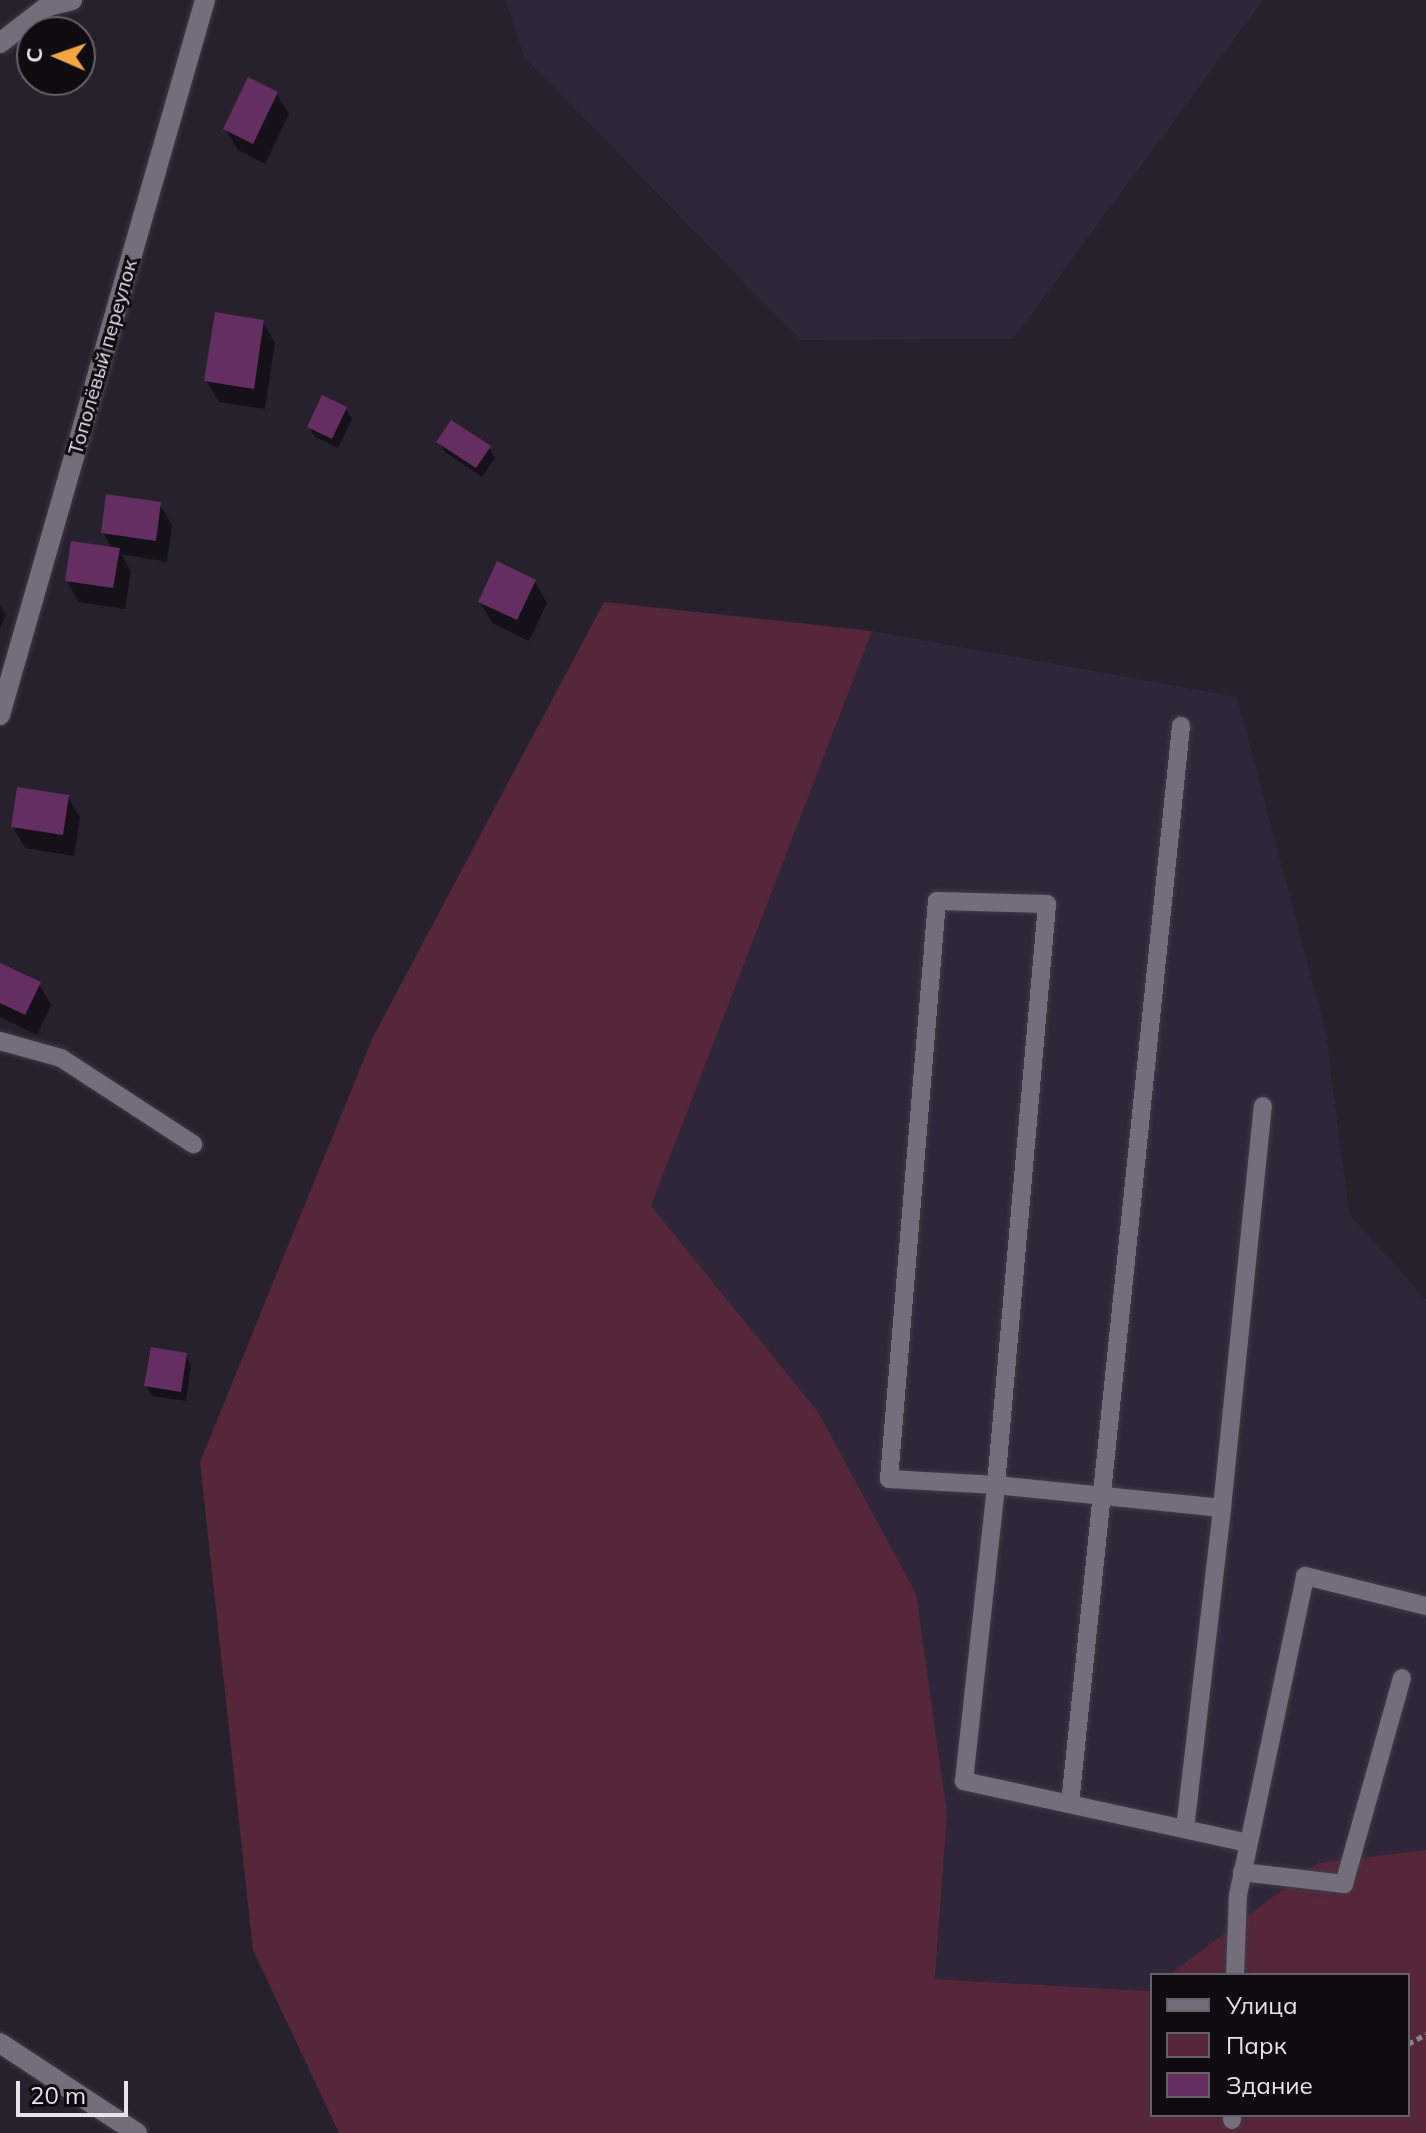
<!DOCTYPE html>
<meta charset="utf-8">
<style>
body{margin:0}
#map{position:relative;width:1426px;height:2133px;overflow:hidden;background:#27212d;font-family:Mulish,sans-serif}
div>[style]{position:absolute}
[style*='--x']{left:calc(var(--x)*1px);top:calc(var(--y)*1px);width:calc(var(--w)*1px);rotate:calc(var(--a)*1deg)}
.built>*{inset:0;background:#2f2739}
.green>*{inset:0;background:#56263a}
.shadow>*{inset:0;background:#0007}
.building>*{inset:0;background:#642e60}
.path>*{height:5px;margin-top:-2.5px;transform-origin:0;background:repeating-linear-gradient(90deg,#88838d 0 6px,transparent 0 10px)}
.roads{filter:drop-shadow(0 0 2px #3f3b44) drop-shadow(0 0 2px #3f3b44)}
.service>*{height:18px;margin:-9px;padding:0 9px;transform-origin:9px;border-radius:9px;background:#746e7c}
.minor>*{height:20px;margin:-10px;padding:0 10px;transform-origin:10px;border-radius:10px;background:#746e7c}
span{translate:-50% -50%;white-space:nowrap;text-align:center;line-height:1.15;-webkit-text-stroke:6px #0e0c11;paint-order:stroke}
.street-label{font-size:20px;color:#e6e3eb}
.legend{position:absolute;left:1150px;top:1973px;width:260px;height:144px;box-sizing:border-box;background:#0e0c11;border:2px solid #646268;margin:0;padding:10px 14px;list-style:none;font-size:24px;color:#e6e3eb}
.legend li{display:flex;align-items:center;gap:16px;height:40px}
.legend b{width:40px;border:2px solid #646268}
.north{position:absolute;left:16px;top:16px;width:80px;height:80px;box-sizing:border-box;background:#0e0c11;border:2px solid #646268;border-radius:50%;rotate:272deg;font-size:22px;font-weight:700;line-height:32px;text-align:center;color:#e6e3eb}
.north::after{content:'';display:block;margin:auto;width:28px;height:36px;background:#f2a541;clip-path:polygon(50% 0,100% 100%,50% 72%,0 100%)}
.scale{position:absolute;left:16px;top:2081px;width:112px;height:36px;box-sizing:border-box;border:4px solid #e6e3eb;border-top:0;padding-left:10px;font-size:24px;line-height:28px;white-space:nowrap;color:#e6e3eb;-webkit-text-stroke:6px #0e0c11;paint-order:stroke}
</style>
<div id="map">
<div class="built">
<i style="clip-path:polygon(506px 0,1263px 0,1013px 339px,801px 340px,524px 57px)"></i>
<i style="clip-path:polygon(872px 631px,1237px 697px,1326px 1034px,1349px 1214px,1426px 1300px,1426px 1850px,1318px 1863px,1169px 1975px,1152px 1975px,1152px 1988px,1148px 1991px,935px 1979px,947px 1814px,651px 1206px)"></i>
</div>
<div class="green">
<i style="clip-path:polygon(604px 602px,872px 631px,651px 1206px,818px 1412px,916px 1594px,947px 1814px,935px 1979px,1148px 1991px,1152px 1988px,1152px 2115px,1408px 2115px,1408px 1975px,1169px 1975px,1318px 1863px,1426px 1850px,1426px 2133px,339px 2133px,253px 1950px,200px 1462px,373px 1037px)"></i>
</div>
<div class="shadow">
<i style="clip-path:polygon(276px 93px,289px 114px,265px 164px,238px 150px,225px 129px)"></i>
<i style="clip-path:polygon(263px 322px,275px 343px,265px 409px,219px 402px,206px 380px)"></i>
<i style="clip-path:polygon(346px 409px,352px 419px,338px 448px,315px 437px,309px 426px)"></i>
<i style="clip-path:polygon(439px 442px,489px 448px,495px 458px,482px 477px,445px 452px)"></i>
<i style="clip-path:polygon(160px 504px,172px 525px,167px 562px,121px 554px,131px 571px,125px 609px,79px 602px,67px 581px,112px 549px,103px 532px)"></i>
<i style="clip-path:polygon(535px 582px,547px 603px,529px 641px,492px 623px,480px 602px)"></i>
<i style="clip-path:polygon(0 605px,6px 615px,0 628px)"></i>
<i style="clip-path:polygon(68px 797px,80px 818px,74px 856px,25px 848px,13px 827px)"></i>
<i style="clip-path:polygon(0 965px,39px 984px,51px 1005px,37px 1035px,0 1017px)"></i>
<i style="clip-path:polygon(185px 1354px,191px 1365px,186px 1401px,152px 1396px,146px 1386px)"></i>
</div>
<div class="building">
<i style="clip-path:polygon(248px 77px,278px 92px,253px 144px,223px 129px)"></i>
<i style="clip-path:polygon(215px 312px,264px 320px,254px 389px,204px 381px)"></i>
<i style="clip-path:polygon(322px 395px,347px 407px,332px 439px,307px 427px)"></i>
<i style="clip-path:polygon(451px 420px,491px 446px,476px 468px,436px 442px)"></i>
<i style="clip-path:polygon(106px 494px,161px 502px,156px 541px,101px 533px)"></i>
<i style="clip-path:polygon(71px 541px,120px 548px,113px 588px,65px 581px)"></i>
<i style="clip-path:polygon(497px 561px,536px 580px,517px 620px,478px 602px)"></i>
<i style="clip-path:polygon(17px 787px,69px 795px,63px 835px,11px 827px)"></i>
<i style="clip-path:polygon(0 963px,41px 982px,25px 1015px,0 1003px)"></i>
<i style="clip-path:polygon(151px 1347px,187px 1353px,181px 1392px,144px 1386px)"></i>
</div>
<div class="path">
<i style="--x:1408;--y:2044;--w:21;--a:-29"></i>
</div>
<div class="roads">
<div class="service">
<i style="--x:0;--y:1041;--w:63;--a:15.6"></i>
<i style="--x:61;--y:1058;--w:158;--a:33.1"></i>
<i style="--x:1070;--y:1804;--w:1084;--a:-84.12"></i>
<i style="--x:1185;--y:1829;--w:323;--a:-83.4"></i>
<i style="--x:1248;--y:1843;--w:291;--a:-167.7"></i>
<i style="--x:964;--y:1781;--w:298;--a:-83.8"></i>
<i style="--x:996;--y:1485;--w:583;--a:-84.98"></i>
<i style="--x:1047;--y:904;--w:110;--a:-178.4"></i>
<i style="--x:937;--y:901;--w:580;--a:94.75"></i>
<i style="--x:889;--y:1479;--w:107;--a:3.2"></i>
<i style="--x:996;--y:1485;--w:227;--a:5.8"></i>
<i style="--x:1222;--y:1508;--w:404;--a:-84.2"></i>
<i style="--x:1242;--y:1872;--w:103;--a:6.7"></i>
<i style="--x:1344;--y:1884;--w:214;--a:-74.3"></i>
<i style="--x:1235;--y:1975;--w:80;--a:-87.9"></i>
<i style="--x:1238;--y:1895;--w:326;--a:-78.1"></i>
<i style="--x:1305;--y:1576;--w:125;--a:13.9"></i>
<i style="--x:1232;--y:2120;--w:5;--a:-90"></i>
</div>
<div class="minor">
<i style="--x:0;--y:43;--w:61;--a:-37.6"></i>
<i style="--x:48;--y:6;--w:25;--a:-14"></i>
<i style="--x:0;--y:715;--w:744;--a:-74"></i>
<i style="--x:0;--y:2043;--w:164;--a:33.3"></i>
</div>
</div>
<div class="street-label">
<span style="left:102px;top:357px;rotate:-74deg">Тополёвый переулок</span>
</div>
<ul class="legend">
<li><b style="height:10px;background:#746e7c"></b>Улица</li>
<li><b style="height:22px;background:#56263a"></b>Парк</li>
<li><b style="height:22px;background:#642e60"></b>Здание</li>
</ul>
<div class="north">С</div>
<div class="scale">20 m</div>
</div>
